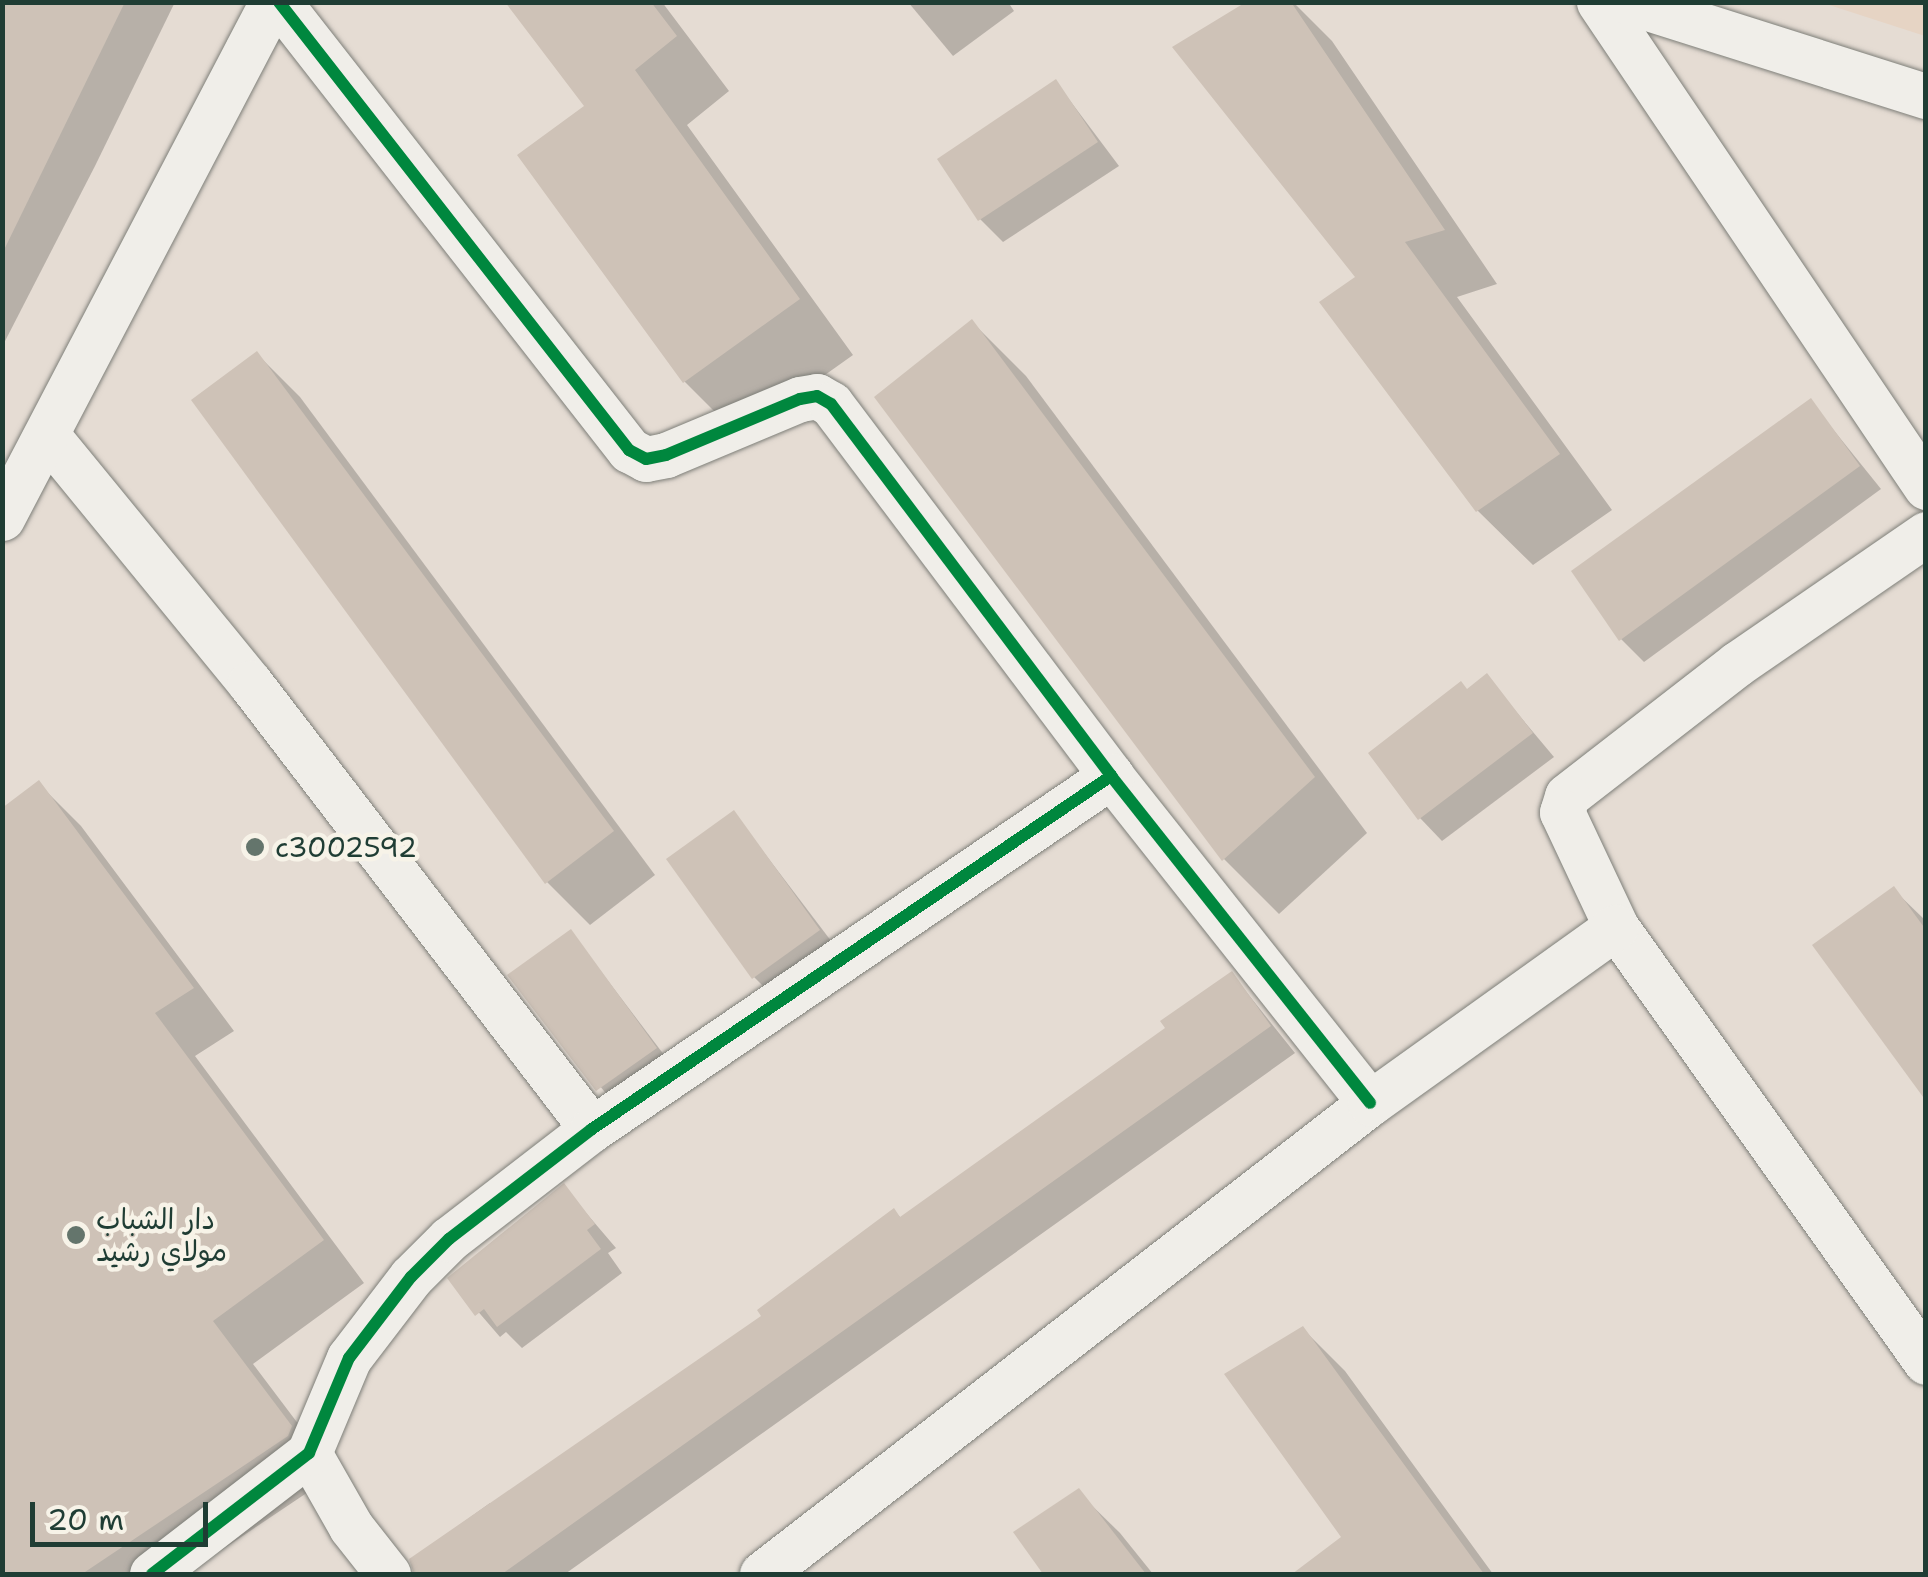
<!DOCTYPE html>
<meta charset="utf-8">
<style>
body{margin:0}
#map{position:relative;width:1928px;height:1577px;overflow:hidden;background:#e5dcd3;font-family:"Shantell Sans","Playpen Sans Arabic",sans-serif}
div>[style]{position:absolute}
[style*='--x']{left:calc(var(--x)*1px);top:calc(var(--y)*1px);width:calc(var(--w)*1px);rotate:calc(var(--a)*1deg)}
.built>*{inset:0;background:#e6d4c4}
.shadow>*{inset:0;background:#0003}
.building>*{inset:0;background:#cec2b7}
.roads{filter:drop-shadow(0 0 2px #7e7f79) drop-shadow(0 0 2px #7e7f79)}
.street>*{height:45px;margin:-22.5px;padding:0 22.5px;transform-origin:22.5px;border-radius:22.5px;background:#f0eee9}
.cycleway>*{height:12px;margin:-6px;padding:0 6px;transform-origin:6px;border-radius:6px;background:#00873e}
.dots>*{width:28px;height:28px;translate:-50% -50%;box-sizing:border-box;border:5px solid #f7f3e8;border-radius:50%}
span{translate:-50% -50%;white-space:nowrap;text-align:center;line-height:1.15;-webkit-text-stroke:9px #f7f3e8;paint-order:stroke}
.poi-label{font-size:28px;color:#1f3d34}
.left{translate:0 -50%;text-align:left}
.frame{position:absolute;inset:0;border:5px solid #1f3d34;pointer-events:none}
.scale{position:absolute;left:30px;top:1502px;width:178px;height:45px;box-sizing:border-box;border:5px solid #1f3d34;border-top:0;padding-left:12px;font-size:30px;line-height:35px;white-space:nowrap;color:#1f3d34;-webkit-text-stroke:8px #f7f3e8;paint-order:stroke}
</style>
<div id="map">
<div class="built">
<i style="clip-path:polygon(1823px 3px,1925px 3px,1925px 36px)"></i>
</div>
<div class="shadow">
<i style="clip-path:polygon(175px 2px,95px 166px,2px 347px,2px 4px)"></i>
<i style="clip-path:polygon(508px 2px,662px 2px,729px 91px,687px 125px,853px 355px,739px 436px,685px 382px,520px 155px,588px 107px)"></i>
<i style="clip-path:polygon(908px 2px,1008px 2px,1014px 11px,953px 56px)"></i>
<i style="clip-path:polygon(1251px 2px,1293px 2px,1332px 41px,1497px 284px,1457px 297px,1612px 510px,1533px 565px,1478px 511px,1323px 303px,1358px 278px)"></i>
<i style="clip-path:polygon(1056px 82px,1119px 166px,1003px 242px,980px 219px)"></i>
<i style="clip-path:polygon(972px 322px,1026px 376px,1367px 833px,1279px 914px,1224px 859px,877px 397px)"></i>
<i style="clip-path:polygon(257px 354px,300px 397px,655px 875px,590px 925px,547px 882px)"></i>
<i style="clip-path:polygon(1811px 402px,1881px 489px,1644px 662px,1621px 639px)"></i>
<i style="clip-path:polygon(1487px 677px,1554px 757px,1442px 841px,1420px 818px,1468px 691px)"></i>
<i style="clip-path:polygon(39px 784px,81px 826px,234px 1031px,195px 1056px,364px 1283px,253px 1364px,333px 1470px,329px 1478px,186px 1574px,2px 1574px,2px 811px)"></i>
<i style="clip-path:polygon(734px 813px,841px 954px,777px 1000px,754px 977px)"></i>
<i style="clip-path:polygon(1894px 890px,1926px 921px,1926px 1097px)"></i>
<i style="clip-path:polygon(571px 932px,677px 1072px,621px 1112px,510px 975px)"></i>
<i style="clip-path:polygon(1232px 974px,1295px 1053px,565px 1574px,438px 1574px,422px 1552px,490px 1503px,495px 1508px,765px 1317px,894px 1211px,901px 1218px,1169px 1029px)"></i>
<i style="clip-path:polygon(564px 1187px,616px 1248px,608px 1253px,622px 1273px,522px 1348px,506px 1332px,500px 1337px,450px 1279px)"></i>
<i style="clip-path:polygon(1303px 1329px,1345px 1371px,1493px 1574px,1297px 1574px,1345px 1538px)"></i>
<i style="clip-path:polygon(1078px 1492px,1120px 1533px,1153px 1574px,1046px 1574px,1016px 1533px)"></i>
</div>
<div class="building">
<i style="clip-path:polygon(2px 2px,125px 2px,2px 254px)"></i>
<i style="clip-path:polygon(505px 2px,651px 2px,677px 36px,635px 70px,800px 299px,683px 383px,517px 155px,584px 106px)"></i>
<i style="clip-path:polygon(1246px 2px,1291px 2px,1445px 230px,1405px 242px,1560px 454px,1476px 512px,1319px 302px,1355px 277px,1172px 47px)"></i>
<i style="clip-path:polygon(1056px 79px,1098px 142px,978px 221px,937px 159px)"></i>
<i style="clip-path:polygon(972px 319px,1315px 777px,1222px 861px,874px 397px)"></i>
<i style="clip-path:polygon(257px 351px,614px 831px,545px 884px,191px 400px)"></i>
<i style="clip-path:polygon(1811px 398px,1860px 466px,1619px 641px,1571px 571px)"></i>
<i style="clip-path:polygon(1487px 673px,1533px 733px,1418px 820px,1368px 753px,1461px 681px,1467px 689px)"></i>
<i style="clip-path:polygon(39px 780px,194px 988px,155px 1013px,324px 1240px,213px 1321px,292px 1426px,288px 1436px,82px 1574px,2px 1574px,2px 808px)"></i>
<i style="clip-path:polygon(734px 810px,820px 930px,752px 979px,666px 859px)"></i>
<i style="clip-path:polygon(1894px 886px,1926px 930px,1926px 1101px,1812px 945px)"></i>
<i style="clip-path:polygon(571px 929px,657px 1048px,596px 1091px,507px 975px)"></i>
<i style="clip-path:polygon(1232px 971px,1271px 1026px,502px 1574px,414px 1574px,409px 1559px,761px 1316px,757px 1310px,894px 1208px,900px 1217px,1165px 1028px,1160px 1021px)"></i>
<i style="clip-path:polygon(564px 1183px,595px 1224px,587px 1230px,601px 1249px,497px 1327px,484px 1309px,475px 1316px,447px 1278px)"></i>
<i style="clip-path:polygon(1303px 1326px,1484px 1574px,1292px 1574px,1341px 1537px,1224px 1374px)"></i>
<i style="clip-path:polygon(1079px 1488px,1146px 1574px,1043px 1574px,1013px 1532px)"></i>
</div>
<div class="roads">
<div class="street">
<i style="--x:279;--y:2;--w:569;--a:52"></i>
<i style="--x:629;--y:450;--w:19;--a:28"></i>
<i style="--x:646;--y:459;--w:20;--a:-11"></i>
<i style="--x:666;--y:455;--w:145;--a:-22.7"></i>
<i style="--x:800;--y:399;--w:17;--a:-10"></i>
<i style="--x:817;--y:396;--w:16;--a:30"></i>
<i style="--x:831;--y:404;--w:466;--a:53"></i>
<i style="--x:1111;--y:776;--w:417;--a:51.6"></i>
<i style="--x:1599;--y:2;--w:585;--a:56.01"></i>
<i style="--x:1629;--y:2;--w:312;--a:17.6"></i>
<i style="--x:47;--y:435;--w:320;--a:50.7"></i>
<i style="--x:250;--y:683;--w:562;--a:52.52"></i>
<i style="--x:2;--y:518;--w:582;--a:-62.38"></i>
<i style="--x:1926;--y:534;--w:229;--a:145.5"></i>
<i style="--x:1737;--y:664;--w:215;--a:142.2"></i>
<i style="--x:1567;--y:796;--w:17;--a:107"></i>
<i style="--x:1562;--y:812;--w:127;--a:64.8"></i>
<i style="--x:1616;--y:927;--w:534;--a:54.52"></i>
<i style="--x:309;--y:1453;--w:85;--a:60.4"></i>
<i style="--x:351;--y:1527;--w:60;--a:51.8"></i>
<i style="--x:152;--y:1574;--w:198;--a:-37.6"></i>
<i style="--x:309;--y:1453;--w:103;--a:-67.2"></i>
<i style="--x:349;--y:1358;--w:102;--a:-52.6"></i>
<i style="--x:411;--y:1277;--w:54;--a:-45"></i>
<i style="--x:449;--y:1239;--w:180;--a:-37.6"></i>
<i style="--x:592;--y:1129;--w:628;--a:-34.22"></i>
<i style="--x:762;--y:1574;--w:769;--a:-37.76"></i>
<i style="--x:1370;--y:1103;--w:302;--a:-35.6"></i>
</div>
</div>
<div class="cycleway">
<i style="--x:279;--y:2;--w:569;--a:52"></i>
<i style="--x:629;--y:450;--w:19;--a:28"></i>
<i style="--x:646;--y:459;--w:20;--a:-11"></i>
<i style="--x:666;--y:455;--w:145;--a:-22.7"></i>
<i style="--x:800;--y:399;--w:17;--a:-10"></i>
<i style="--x:817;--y:396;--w:16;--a:30"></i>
<i style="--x:831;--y:404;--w:466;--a:53"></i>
<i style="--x:1111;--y:776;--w:417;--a:51.6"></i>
<i style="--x:152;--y:1574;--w:198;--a:-37.6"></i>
<i style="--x:309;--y:1453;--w:103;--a:-67.2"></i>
<i style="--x:349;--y:1358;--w:102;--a:-52.6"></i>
<i style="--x:411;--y:1277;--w:54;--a:-45"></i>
<i style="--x:449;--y:1239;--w:180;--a:-37.6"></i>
<i style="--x:592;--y:1129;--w:628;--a:-34.22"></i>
</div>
<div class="dots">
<i style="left:255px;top:847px;background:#64756c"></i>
<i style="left:76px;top:1235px;background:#64756c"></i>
</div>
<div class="poi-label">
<span class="left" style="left:275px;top:847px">c3002592</span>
<span class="left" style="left:96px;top:1235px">دار الشباب<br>مولاي رشيد</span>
</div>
<div class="frame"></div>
<div class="scale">20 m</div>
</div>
